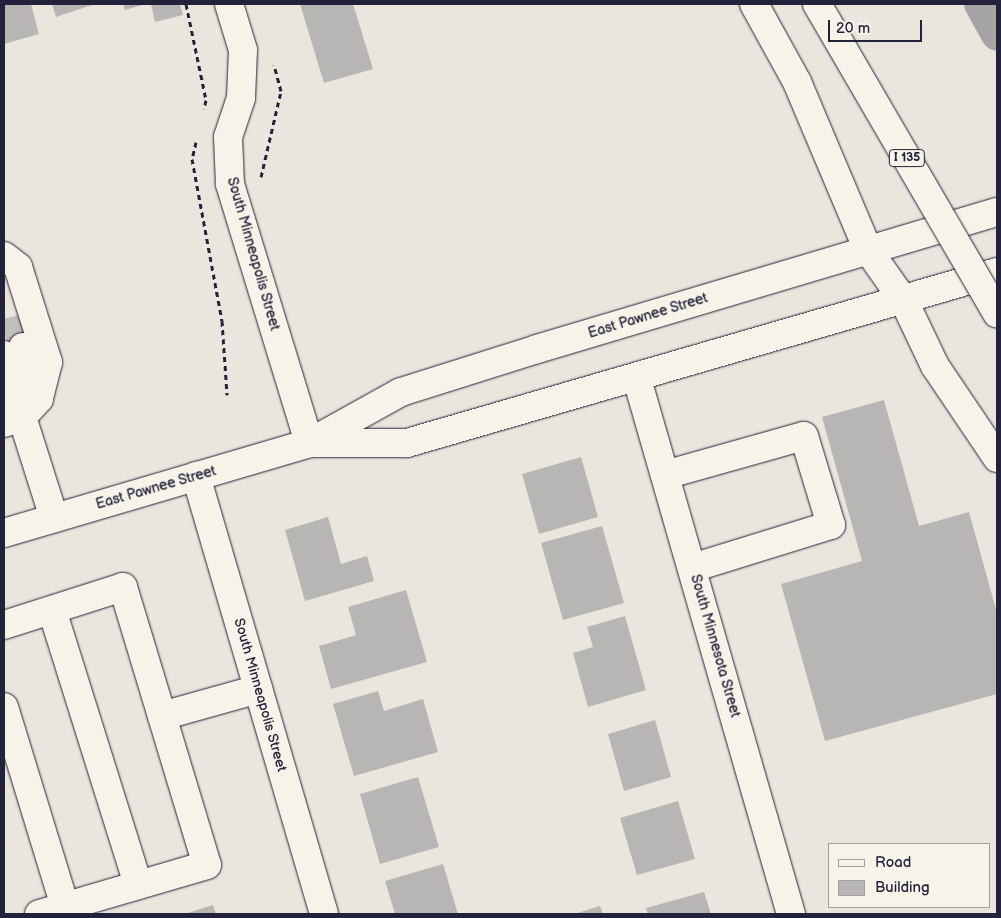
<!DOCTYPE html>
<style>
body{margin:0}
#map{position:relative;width:1001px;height:918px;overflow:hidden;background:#eae6de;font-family:"Balsamiq Sans",sans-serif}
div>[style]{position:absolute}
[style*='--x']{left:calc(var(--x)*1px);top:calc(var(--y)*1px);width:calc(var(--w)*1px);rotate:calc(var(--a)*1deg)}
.canal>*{height:32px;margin:-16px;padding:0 16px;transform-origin:16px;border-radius:16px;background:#a6a3a6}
.building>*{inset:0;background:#b8b6b5}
.minor-tunnel>*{height:28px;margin-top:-14px;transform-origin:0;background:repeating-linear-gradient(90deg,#c2bfbd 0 28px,transparent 0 42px)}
.path>*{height:3px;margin-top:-1.5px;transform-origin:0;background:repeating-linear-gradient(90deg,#22223b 0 5px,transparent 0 9px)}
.roads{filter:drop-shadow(0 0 1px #22223b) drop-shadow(0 0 1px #22223b)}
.minor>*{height:28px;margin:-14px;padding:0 14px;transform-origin:14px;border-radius:14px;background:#f7f3e8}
.major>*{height:28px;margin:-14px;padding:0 14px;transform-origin:14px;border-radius:14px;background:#f7f3e8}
.highway>*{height:28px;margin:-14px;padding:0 14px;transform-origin:14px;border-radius:14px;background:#f7f3e8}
.bridges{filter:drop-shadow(0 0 1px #22223b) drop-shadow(0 0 1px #22223b)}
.highway-bridge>*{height:28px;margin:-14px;padding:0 14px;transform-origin:14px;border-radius:14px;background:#f7f3e8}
span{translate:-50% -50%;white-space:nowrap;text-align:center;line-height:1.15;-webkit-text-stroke:4px #f7f3e8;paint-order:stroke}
.shield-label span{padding:1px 4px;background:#f7f3e8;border:1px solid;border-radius:4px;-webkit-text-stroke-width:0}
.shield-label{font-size:12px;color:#22223b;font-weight:700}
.street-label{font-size:14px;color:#22223b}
.frame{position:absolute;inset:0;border:5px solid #22223b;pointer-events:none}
.legend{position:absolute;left:828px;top:843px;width:162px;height:65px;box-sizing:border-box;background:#f7f3e8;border:1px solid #a29fa3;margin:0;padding:6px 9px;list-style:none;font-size:15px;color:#22223b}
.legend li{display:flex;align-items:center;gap:10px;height:25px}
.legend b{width:25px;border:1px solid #a29fa3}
.scale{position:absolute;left:828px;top:20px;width:94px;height:22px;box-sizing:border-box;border:2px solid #22223b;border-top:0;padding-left:6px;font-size:15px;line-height:18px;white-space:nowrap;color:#22223b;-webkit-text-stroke:4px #f7f3e8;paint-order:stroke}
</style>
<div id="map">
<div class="canal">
<i style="--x:980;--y:4;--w:35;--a:61"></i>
</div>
<div class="building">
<i style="clip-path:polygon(4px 4px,31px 4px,39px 34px,4px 44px)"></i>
<i style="clip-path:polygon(52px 4px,95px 4px,56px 17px)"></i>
<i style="clip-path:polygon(123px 4px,146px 4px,125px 10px)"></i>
<i style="clip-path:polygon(151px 4px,180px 4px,183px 15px,155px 22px)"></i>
<i style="clip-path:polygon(300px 4px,353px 4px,373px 69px,324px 83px)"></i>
<i style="clip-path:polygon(884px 400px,919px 526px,969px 512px,997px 613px,997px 694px,825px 741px,781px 584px,862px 561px,822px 417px)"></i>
<i style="clip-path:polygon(581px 457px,598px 517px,539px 534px,522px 474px)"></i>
<i style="clip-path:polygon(328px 517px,341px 564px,367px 556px,374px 581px,305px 601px,285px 530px)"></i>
<i style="clip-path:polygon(602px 526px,624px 603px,563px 620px,541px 543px)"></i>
<i style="clip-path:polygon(406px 590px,427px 662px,331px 689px,319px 646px,356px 635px,348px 607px)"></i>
<i style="clip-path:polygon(625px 616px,646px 690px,588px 707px,573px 653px,593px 647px,587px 627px)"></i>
<i style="clip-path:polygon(378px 691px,384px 711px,423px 699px,438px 752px,354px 776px,333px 704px)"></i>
<i style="clip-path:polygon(655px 720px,671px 777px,624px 791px,608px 734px)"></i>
<i style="clip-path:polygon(418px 777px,439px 847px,380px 864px,360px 794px)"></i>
<i style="clip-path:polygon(678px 801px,695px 859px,637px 875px,620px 818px)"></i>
<i style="clip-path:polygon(443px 864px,458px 914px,395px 914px,385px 881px)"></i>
<i style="clip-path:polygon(704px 892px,711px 914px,648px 914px,646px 908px)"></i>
<i style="clip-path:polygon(213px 905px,216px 914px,184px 914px)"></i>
<i style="clip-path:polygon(600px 906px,603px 914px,574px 914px)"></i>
</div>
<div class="minor-tunnel">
<i style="--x:14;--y:316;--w:32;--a:74"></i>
</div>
<div class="path">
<i style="--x:186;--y:4;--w:98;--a:78.2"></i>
<i style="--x:206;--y:100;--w:9;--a:103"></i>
<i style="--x:196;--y:142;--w:17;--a:103"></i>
<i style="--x:192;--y:159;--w:165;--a:79.5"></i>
<i style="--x:222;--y:321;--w:74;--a:86.1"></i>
<i style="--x:261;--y:177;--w:88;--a:-76.9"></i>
<i style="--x:281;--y:91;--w:27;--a:-105"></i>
</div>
<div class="roads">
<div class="minor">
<i style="--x:229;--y:4;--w:48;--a:73.1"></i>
<i style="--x:243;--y:50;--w:48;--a:92.4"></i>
<i style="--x:241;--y:98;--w:41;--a:108.4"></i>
<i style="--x:228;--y:137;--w:47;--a:87.6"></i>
<i style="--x:230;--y:184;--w:271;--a:73"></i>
<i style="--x:4;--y:256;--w:18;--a:38"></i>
<i style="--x:18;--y:267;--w:100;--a:72.5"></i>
<i style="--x:48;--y:362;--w:38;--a:104"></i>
<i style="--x:39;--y:399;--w:25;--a:133"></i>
<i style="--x:23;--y:347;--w:53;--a:73.6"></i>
<i style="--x:4;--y:355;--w:65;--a:73.8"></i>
<i style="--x:637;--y:379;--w:557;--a:73.94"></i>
<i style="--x:4;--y:423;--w:19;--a:-18"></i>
<i style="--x:22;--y:417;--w:106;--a:72.4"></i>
<i style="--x:665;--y:475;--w:144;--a:-15.7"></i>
<i style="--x:804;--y:436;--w:93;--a:73.1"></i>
<i style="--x:831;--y:525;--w:145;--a:162.8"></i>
<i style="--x:196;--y:476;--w:456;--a:73.7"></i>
<i style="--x:52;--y:610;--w:288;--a:72.6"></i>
<i style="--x:4;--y:625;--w:125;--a:-17.7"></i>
<i style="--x:123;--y:587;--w:290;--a:73.2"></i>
<i style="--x:207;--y:865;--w:175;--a:163.7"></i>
<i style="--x:4;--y:707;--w:209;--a:73"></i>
<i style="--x:162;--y:716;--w:100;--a:-15.7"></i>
</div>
<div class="major">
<i style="--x:310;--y:443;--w:97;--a:0"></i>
<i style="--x:407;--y:443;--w:614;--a:-16.16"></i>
<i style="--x:4;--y:533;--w:318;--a:-16.4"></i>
<i style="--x:309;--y:443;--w:105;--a:-29"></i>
<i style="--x:401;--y:392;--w:143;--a:-17.5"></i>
<i style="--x:537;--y:349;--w:480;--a:-16.6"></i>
</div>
<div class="highway">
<i style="--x:754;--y:4;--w:89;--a:61.1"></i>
<i style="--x:797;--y:82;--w:182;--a:67.1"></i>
<i style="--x:868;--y:250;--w:62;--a:54.8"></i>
<i style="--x:904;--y:301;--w:72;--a:64.5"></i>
<i style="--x:935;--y:366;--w:111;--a:56"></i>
</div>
</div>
<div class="bridges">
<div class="highway-bridge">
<i style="--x:817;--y:4;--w:358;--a:59.8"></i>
</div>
</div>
<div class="shield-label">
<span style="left:907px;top:158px">I 135</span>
</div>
<div class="street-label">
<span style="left:253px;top:254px;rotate:74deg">South Minneapolis Street</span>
<span style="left:648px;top:316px;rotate:-17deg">East Pawnee Street</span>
<span style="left:156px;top:488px;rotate:-16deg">East Pawnee Street</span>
<span style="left:715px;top:646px;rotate:74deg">South Minnesota Street</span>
<span style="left:260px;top:695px;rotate:74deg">South Minneapolis Street</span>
</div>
<div class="frame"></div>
<ul class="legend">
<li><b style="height:6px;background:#f7f3e8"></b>Road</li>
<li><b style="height:14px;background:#b8b6b5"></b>Building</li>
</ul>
<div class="scale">20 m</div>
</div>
